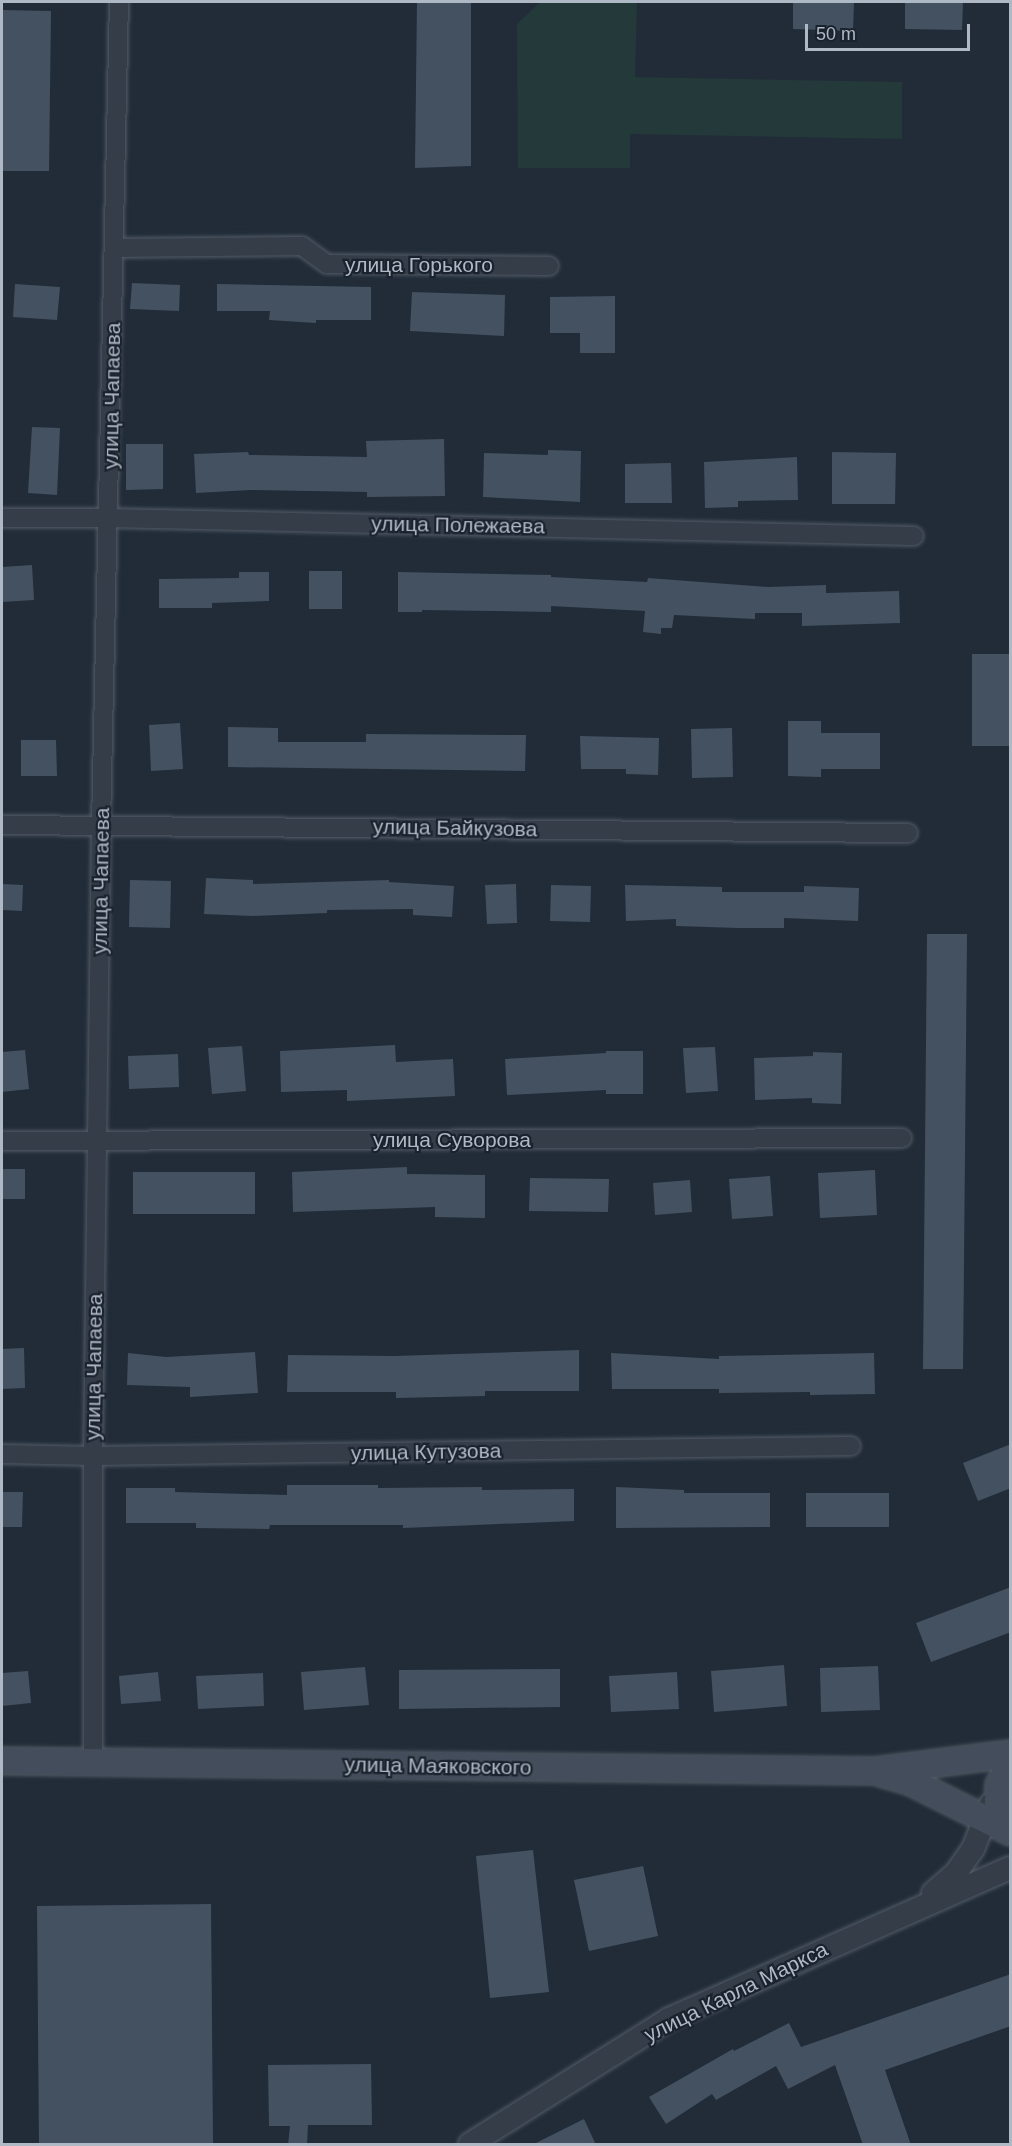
<!DOCTYPE html>
<meta charset="utf-8">
<style>
body{margin:0}
#map{position:relative;width:1012px;height:2146px;overflow:hidden;background:#212c38;font-family:Helvetica,sans-serif}
div>[style]{position:absolute}
[style*='--x']{left:calc(var(--x)*1px);top:calc(var(--y)*1px);width:calc(var(--w)*1px);rotate:calc(var(--a)*1deg)}
.green>*{inset:0;background:#24393a}
.building>*{inset:0;background:#445160}
.roads{filter:drop-shadow(0 0 2px #525b66) drop-shadow(0 0 2px #525b66)}
.minor>*{height:18px;margin:-9px;padding:0 9px;transform-origin:9px;border-radius:9px;background:#353d49}
.tertiary>*{height:22px;margin:-11px;padding:0 11px;transform-origin:11px;border-radius:11px;background:#353d49}
.secondary>*{height:26px;margin:-13px;padding:0 13px;transform-origin:13px;border-radius:13px;background:#434d5b}
span{translate:-50% -50%;white-space:nowrap;text-align:center;line-height:1.15;-webkit-text-stroke:4.5px #1a232d;paint-order:stroke}
.street-label{font-size:21px;color:#afb8c5}
.frame{position:absolute;inset:0;border:3px solid #afb8c5;pointer-events:none}
.scale{position:absolute;left:805px;top:24px;width:165px;height:27px;box-sizing:border-box;border:3px solid #afb8c5;border-top:0;padding-left:8px;font-size:18px;line-height:21px;white-space:nowrap;color:#afb8c5;-webkit-text-stroke:4px #1a232d;paint-order:stroke}
</style>
<div id="map">
<div class="green">
<i style="clip-path:polygon(540px 2px,637px 2px,635px 77px,902px 82px,902px 139px,630px 134px,630px 168px,518px 168px,517px 24px)"></i>
</div>
<div class="building">
<i style="clip-path:polygon(417px 2px,471px 2px,471px 166px,415px 168px)"></i>
<i style="clip-path:polygon(793px 2px,854px 2px,853px 31px,793px 29px)"></i>
<i style="clip-path:polygon(905px 2px,963px 2px,962px 30px,905px 29px)"></i>
<i style="clip-path:polygon(2px 10px,51px 11px,49px 171px,2px 171px)"></i>
<i style="clip-path:polygon(132px 283px,180px 285px,179px 311px,130px 309px)"></i>
<i style="clip-path:polygon(15px 284px,60px 287px,57px 320px,13px 317px)"></i>
<i style="clip-path:polygon(217px 284px,371px 287px,371px 320px,316px 320px,316px 323px,269px 320px,270px 311px,217px 311px)"></i>
<i style="clip-path:polygon(412px 292px,505px 295px,504px 336px,410px 331px)"></i>
<i style="clip-path:polygon(615px 296px,615px 353px,580px 353px,580px 333px,550px 333px,550px 297px)"></i>
<i style="clip-path:polygon(32px 427px,60px 428px,57px 495px,28px 493px)"></i>
<i style="clip-path:polygon(444px 439px,445px 496px,367px 497px,367px 492px,250px 490px,196px 493px,194px 454px,248px 452px,249px 455px,367px 457px,366px 441px)"></i>
<i style="clip-path:polygon(126px 444px,163px 444px,163px 489px,126px 490px)"></i>
<i style="clip-path:polygon(548px 450px,581px 451px,580px 502px,483px 497px,484px 453px,548px 455px)"></i>
<i style="clip-path:polygon(832px 452px,896px 453px,895px 504px,832px 504px)"></i>
<i style="clip-path:polygon(797px 457px,798px 500px,738px 501px,738px 507px,705px 508px,704px 462px)"></i>
<i style="clip-path:polygon(671px 463px,672px 503px,625px 503px,625px 464px)"></i>
<i style="clip-path:polygon(32px 565px,34px 600px,2px 602px,2px 567px)"></i>
<i style="clip-path:polygon(309px 571px,342px 571px,342px 609px,309px 609px)"></i>
<i style="clip-path:polygon(239px 572px,269px 572px,269px 601px,212px 603px,212px 608px,159px 608px,159px 579px,239px 578px)"></i>
<i style="clip-path:polygon(398px 572px,551px 575px,551px 577px,647px 582px,648px 578px,768px 587px,826px 585px,826px 593px,899px 591px,900px 623px,802px 626px,802px 613px,755px 613px,755px 619px,674px 615px,672px 628px,661px 628px,661px 634px,643px 632px,645px 611px,551px 606px,551px 612px,422px 610px,422px 612px,398px 612px)"></i>
<i style="clip-path:polygon(972px 654px,1011px 654px,1011px 746px,972px 746px)"></i>
<i style="clip-path:polygon(788px 721px,821px 721px,821px 733px,880px 733px,880px 769px,821px 769px,821px 777px,788px 776px)"></i>
<i style="clip-path:polygon(180px 723px,183px 769px,151px 771px,149px 725px)"></i>
<i style="clip-path:polygon(228px 727px,278px 728px,278px 742px,366px 742px,366px 734px,526px 735px,525px 771px,228px 767px)"></i>
<i style="clip-path:polygon(732px 728px,733px 777px,692px 778px,691px 729px)"></i>
<i style="clip-path:polygon(580px 736px,659px 738px,658px 775px,626px 774px,626px 769px,581px 769px)"></i>
<i style="clip-path:polygon(21px 740px,56px 740px,57px 776px,21px 776px)"></i>
<i style="clip-path:polygon(206px 878px,253px 880px,253px 884px,389px 880px,389px 882px,454px 886px,452px 917px,413px 915px,413px 909px,327px 910px,327px 913px,252px 916px,204px 914px)"></i>
<i style="clip-path:polygon(130px 880px,171px 881px,170px 928px,129px 927px)"></i>
<i style="clip-path:polygon(2px 884px,23px 885px,22px 911px,2px 910px)"></i>
<i style="clip-path:polygon(516px 884px,517px 923px,487px 924px,485px 885px)"></i>
<i style="clip-path:polygon(551px 885px,591px 886px,590px 922px,550px 921px)"></i>
<i style="clip-path:polygon(625px 885px,722px 887px,722px 892px,804px 892px,804px 886px,859px 888px,858px 921px,784px 918px,784px 928px,738px 928px,676px 926px,676px 919px,626px 921px)"></i>
<i style="clip-path:polygon(927px 934px,967px 934px,963px 1369px,923px 1369px)"></i>
<i style="clip-path:polygon(395px 1045px,396px 1062px,453px 1059px,455px 1096px,347px 1101px,347px 1090px,281px 1092px,280px 1051px)"></i>
<i style="clip-path:polygon(242px 1046px,246px 1091px,212px 1094px,208px 1048px)"></i>
<i style="clip-path:polygon(715px 1047px,718px 1091px,686px 1093px,683px 1048px)"></i>
<i style="clip-path:polygon(25px 1050px,29px 1089px,2px 1092px,2px 1052px)"></i>
<i style="clip-path:polygon(606px 1051px,643px 1051px,643px 1094px,606px 1094px,606px 1090px,507px 1095px,505px 1059px,606px 1053px)"></i>
<i style="clip-path:polygon(813px 1052px,842px 1053px,841px 1104px,812px 1103px,812px 1098px,755px 1100px,754px 1058px,813px 1056px)"></i>
<i style="clip-path:polygon(178px 1054px,179px 1087px,129px 1089px,128px 1056px)"></i>
<i style="clip-path:polygon(407px 1167px,407px 1174px,485px 1175px,485px 1218px,435px 1217px,435px 1207px,293px 1212px,292px 1172px)"></i>
<i style="clip-path:polygon(2px 1169px,25px 1169px,25px 1199px,2px 1199px)"></i>
<i style="clip-path:polygon(875px 1170px,877px 1215px,820px 1218px,818px 1173px)"></i>
<i style="clip-path:polygon(133px 1172px,255px 1172px,255px 1214px,133px 1214px)"></i>
<i style="clip-path:polygon(770px 1176px,773px 1216px,732px 1219px,729px 1179px)"></i>
<i style="clip-path:polygon(530px 1178px,609px 1179px,608px 1212px,529px 1211px)"></i>
<i style="clip-path:polygon(690px 1180px,692px 1212px,655px 1215px,653px 1183px)"></i>
<i style="clip-path:polygon(24px 1348px,25px 1388px,2px 1389px,2px 1349px)"></i>
<i style="clip-path:polygon(579px 1350px,579px 1391px,485px 1391px,485px 1396px,396px 1398px,396px 1392px,287px 1392px,288px 1355px,395px 1356px)"></i>
<i style="clip-path:polygon(255px 1352px,258px 1393px,190px 1397px,190px 1387px,127px 1385px,128px 1353px,166px 1357px)"></i>
<i style="clip-path:polygon(611px 1353px,719px 1359px,719px 1356px,874px 1353px,875px 1394px,810px 1395px,810px 1392px,719px 1393px,719px 1389px,612px 1389px)"></i>
<i style="clip-path:polygon(1011px 1444px,1011px 1488px,978px 1501px,963px 1463px)"></i>
<i style="clip-path:polygon(287px 1485px,378px 1485px,378px 1488px,482px 1487px,482px 1490px,574px 1489px,574px 1521px,403px 1528px,403px 1525px,270px 1525px,269px 1529px,196px 1528px,196px 1523px,126px 1523px,126px 1488px,175px 1488px,175px 1492px,287px 1495px)"></i>
<i style="clip-path:polygon(616px 1487px,684px 1490px,684px 1493px,770px 1493px,770px 1527px,616px 1528px)"></i>
<i style="clip-path:polygon(2px 1492px,23px 1492px,22px 1527px,2px 1527px)"></i>
<i style="clip-path:polygon(806px 1493px,889px 1493px,889px 1527px,806px 1527px)"></i>
<i style="clip-path:polygon(1011px 1587px,1011px 1632px,931px 1662px,916px 1623px)"></i>
<i style="clip-path:polygon(784px 1665px,787px 1706px,714px 1712px,711px 1671px)"></i>
<i style="clip-path:polygon(878px 1666px,880px 1710px,821px 1712px,820px 1668px)"></i>
<i style="clip-path:polygon(365px 1667px,369px 1705px,304px 1710px,301px 1672px)"></i>
<i style="clip-path:polygon(560px 1669px,560px 1707px,399px 1709px,399px 1670px)"></i>
<i style="clip-path:polygon(28px 1671px,31px 1703px,2px 1706px,2px 1673px)"></i>
<i style="clip-path:polygon(158px 1672px,161px 1701px,121px 1704px,119px 1676px)"></i>
<i style="clip-path:polygon(677px 1672px,679px 1709px,611px 1712px,609px 1676px)"></i>
<i style="clip-path:polygon(263px 1673px,264px 1706px,198px 1709px,196px 1676px)"></i>
<i style="clip-path:polygon(533px 1850px,549px 1992px,490px 1998px,476px 1856px)"></i>
<i style="clip-path:polygon(643px 1866px,658px 1936px,589px 1951px,574px 1880px)"></i>
<i style="clip-path:polygon(211px 1904px,213px 2145px,39px 2145px,37px 1906px)"></i>
<i style="clip-path:polygon(1011px 1974px,1011px 2026px,885px 2070px,911px 2145px,863px 2145px,835px 2065px,788px 2089px,776px 2066px,716px 2100px,712px 2094px,666px 2124px,649px 2097px,733px 2049px,734px 2051px,789px 2023px,801px 2047px)"></i>
<i style="clip-path:polygon(371px 2064px,372px 2125px,308px 2125px,307px 2145px,288px 2145px,290px 2126px,269px 2126px,268px 2065px)"></i>
<i style="clip-path:polygon(584px 2119px,596px 2145px,532px 2145px)"></i>
</div>
<div class="roads">
<div class="minor">
<i style="--x:114;--y:248;--w:188;--a:-0.6"></i>
<i style="--x:302;--y:246;--w:31;--a:36"></i>
<i style="--x:327;--y:264;--w:222;--a:0.5"></i>
<i style="--x:2;--y:518;--w:107;--a:0"></i>
<i style="--x:109;--y:518;--w:805;--a:1.28"></i>
<i style="--x:2;--y:825;--w:906;--a:0.51"></i>
<i style="--x:2;--y:1141;--w:900;--a:-0.19"></i>
<i style="--x:2;--y:1454;--w:91;--a:1.3"></i>
<i style="--x:93;--y:1456;--w:758;--a:-0.76"></i>
<i style="--x:93;--y:1762;--w:306;--a:-90"></i>
<i style="--x:93;--y:1456;--w:631;--a:-89.27"></i>
<i style="--x:101;--y:825;--w:823;--a:-88.75"></i>
</div>
<div class="tertiary">
<i style="--x:933;--y:1893;--w:30;--a:-41"></i>
<i style="--x:956;--y:1873;--w:29;--a:-55"></i>
<i style="--x:973;--y:1849;--w:48;--a:-68.2"></i>
<i style="--x:470;--y:2144;--w:235;--a:-32.1"></i>
<i style="--x:669;--y:2019;--w:373;--a:-23.9"></i>
</div>
<div class="secondary">
<i style="--x:2;--y:1761;--w:873;--a:0.66"></i>
<i style="--x:875;--y:1771;--w:136;--a:-7.2"></i>
<i style="--x:1010;--y:1766;--w:22;--a:120"></i>
<i style="--x:999;--y:1785;--w:17;--a:93"></i>
<i style="--x:998;--y:1802;--w:16;--a:83"></i>
<i style="--x:1000;--y:1818;--w:17;--a:54"></i>
<i style="--x:881;--y:1773;--w:29;--a:16"></i>
<i style="--x:909;--y:1781;--w:112;--a:26.6"></i>
</div>
</div>
<div class="street-label">
<span style="left:419px;top:265px">улица Горького</span>
<span style="left:112px;top:396px;rotate:-89deg">улица Чапаева</span>
<span style="left:458px;top:525px;rotate:1deg">улица Полежаева</span>
<span style="left:455px;top:828px;rotate:1deg">улица Байкузова</span>
<span style="left:101px;top:881px;rotate:-89deg">улица Чапаева</span>
<span style="left:452px;top:1140px">улица Суворова</span>
<span style="left:94px;top:1367px;rotate:-89deg">улица Чапаева</span>
<span style="left:426px;top:1452px;rotate:-1deg">улица Кутузова</span>
<span style="left:438px;top:1766px;rotate:1deg">улица Маяковского</span>
<span style="left:736px;top:1992px;rotate:-26deg">улица Карла Маркса</span>
</div>
<div class="frame"></div>
<div class="scale">50 m</div>
</div>
